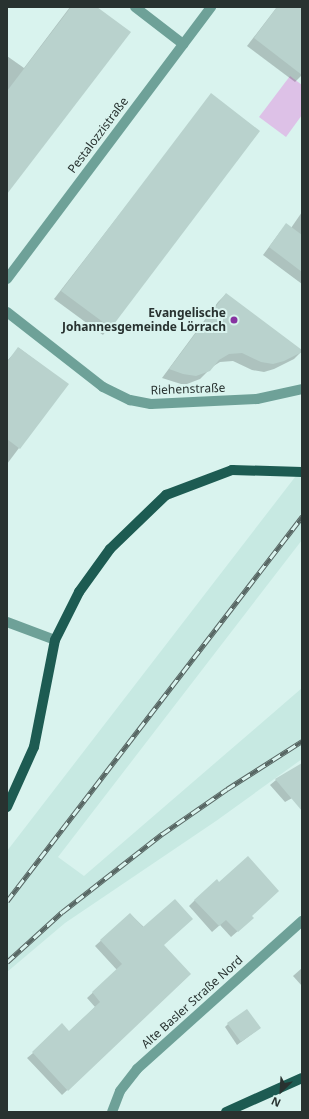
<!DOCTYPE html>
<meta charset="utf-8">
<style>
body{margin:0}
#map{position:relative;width:309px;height:1119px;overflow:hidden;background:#d9f3ee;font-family:"Noto Sans",sans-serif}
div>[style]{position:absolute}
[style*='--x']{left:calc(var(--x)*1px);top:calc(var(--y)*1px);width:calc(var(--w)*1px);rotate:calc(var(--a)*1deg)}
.built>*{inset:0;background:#c7e9e2}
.green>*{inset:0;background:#ddc1e7}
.shadow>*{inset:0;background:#0003}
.building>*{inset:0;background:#b9d2cd}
.minor>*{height:10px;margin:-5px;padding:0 5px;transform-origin:5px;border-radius:5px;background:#6ea198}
.major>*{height:10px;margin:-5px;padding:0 5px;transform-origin:5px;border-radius:5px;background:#1d5b52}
.rail>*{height:4.5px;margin-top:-2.25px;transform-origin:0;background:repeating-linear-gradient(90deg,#d9f3ee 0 9px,#576663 0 18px);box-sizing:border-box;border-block:1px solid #576663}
.dots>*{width:11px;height:11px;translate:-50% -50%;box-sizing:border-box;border:2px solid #d9f3ee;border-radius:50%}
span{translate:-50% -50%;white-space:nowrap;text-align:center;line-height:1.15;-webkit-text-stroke:4px #d9f3ee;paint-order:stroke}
.street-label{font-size:12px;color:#283230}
.poi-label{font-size:12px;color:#283230;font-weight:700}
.right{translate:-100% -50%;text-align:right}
.frame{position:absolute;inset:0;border:8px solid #283230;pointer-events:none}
.north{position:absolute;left:261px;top:1071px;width:40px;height:40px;-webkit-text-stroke:3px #d9f3ee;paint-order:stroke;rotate:205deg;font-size:11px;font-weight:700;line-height:16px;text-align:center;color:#283230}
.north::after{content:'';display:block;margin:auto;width:14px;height:18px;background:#283230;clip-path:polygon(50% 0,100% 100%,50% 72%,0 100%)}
</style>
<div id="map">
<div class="built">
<i style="clip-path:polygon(302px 468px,302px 540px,58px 857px,84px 876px,302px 688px,302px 759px,216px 821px,65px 923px,7px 972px,7px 851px)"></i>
</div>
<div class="green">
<i style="clip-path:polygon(290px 76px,302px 85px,302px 115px,286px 137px,259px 117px)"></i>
</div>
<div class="shadow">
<i style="clip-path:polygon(70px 7px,96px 7px,7px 193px,7px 56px,24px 68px)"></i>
<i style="clip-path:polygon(277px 7px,302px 7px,302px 75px,295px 82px,247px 46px)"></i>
<i style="clip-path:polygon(212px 95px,259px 131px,103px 335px,54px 299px)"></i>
<i style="clip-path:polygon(302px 212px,302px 284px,263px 255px,280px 232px,287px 225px,291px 228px)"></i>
<i style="clip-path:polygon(226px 294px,302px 351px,294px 359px,274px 369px,264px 372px,252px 370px,233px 361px,220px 362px,212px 367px,200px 379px,187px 384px,181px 384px,162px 378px,218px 302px)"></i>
<i style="clip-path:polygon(19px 348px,67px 384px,7px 464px,7px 361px)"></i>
<i style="clip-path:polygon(302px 764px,302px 805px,294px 797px,285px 802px,270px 785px,276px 780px)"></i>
<i style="clip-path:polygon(195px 900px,250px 916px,246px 924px,231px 937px,220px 925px,212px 932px,189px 906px)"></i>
<i style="clip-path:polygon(130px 914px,163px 945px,190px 974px,62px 1095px,27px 1058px,33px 1053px,69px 1032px,95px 1007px,87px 998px,117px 970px,95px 946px)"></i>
<i style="clip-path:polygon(302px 968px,302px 986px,293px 976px)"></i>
<i style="clip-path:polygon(228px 1024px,260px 1028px,237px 1045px,225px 1027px)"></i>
</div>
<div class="building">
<i style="clip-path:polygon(71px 7px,97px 7px,131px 32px,7px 194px,7px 91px)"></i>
<i style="clip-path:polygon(277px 7px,302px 7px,302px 75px,254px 38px)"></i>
<i style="clip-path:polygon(211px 93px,260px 131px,111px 328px,61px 291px)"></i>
<i style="clip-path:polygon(286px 223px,302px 235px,302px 272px,269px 247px)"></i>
<i style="clip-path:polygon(226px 293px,302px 350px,302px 352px,284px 361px,273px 364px,261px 362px,242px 353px,229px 354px,219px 360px,210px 371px,196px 376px,183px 374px,169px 369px)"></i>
<i style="clip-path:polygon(18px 347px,69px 384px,20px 449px,7px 439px,7px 362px)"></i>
<i style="clip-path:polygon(302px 763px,302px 811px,275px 779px)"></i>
<i style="clip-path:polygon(248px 856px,279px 891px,252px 916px,254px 918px,238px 932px,226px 920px,219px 926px,194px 900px,217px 879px,219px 882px)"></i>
<i style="clip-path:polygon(175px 899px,193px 919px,164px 945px,191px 974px,68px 1091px,32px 1052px,62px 1023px,69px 1031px,100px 1002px,92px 992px,122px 964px,100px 940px,130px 913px,143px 927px)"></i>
<i style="clip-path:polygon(247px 1009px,261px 1028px,241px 1042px,227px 1023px)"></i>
</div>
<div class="minor">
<i style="--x:135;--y:7;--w:61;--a:37.6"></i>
<i style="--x:7;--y:279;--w:340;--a:-53.1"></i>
<i style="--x:7;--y:312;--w:122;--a:38"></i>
<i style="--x:103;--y:387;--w:30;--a:26"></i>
<i style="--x:130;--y:400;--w:21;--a:11"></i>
<i style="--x:151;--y:404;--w:106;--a:-2.7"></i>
<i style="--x:257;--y:399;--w:46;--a:-12.5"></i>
<i style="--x:7;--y:622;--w:51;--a:20.6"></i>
<i style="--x:112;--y:1112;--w:22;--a:-69"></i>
<i style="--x:120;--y:1091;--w:28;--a:-52"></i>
<i style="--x:137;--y:1069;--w:222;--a:-41.9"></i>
</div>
<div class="major">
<i style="--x:7;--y:807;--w:66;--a:-65.8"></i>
<i style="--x:34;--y:747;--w:109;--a:-78.9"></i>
<i style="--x:55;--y:640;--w:54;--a:-63.4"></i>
<i style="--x:79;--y:592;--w:53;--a:-54.2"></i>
<i style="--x:110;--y:549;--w:78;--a:-44"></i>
<i style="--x:166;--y:495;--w:71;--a:-20.7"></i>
<i style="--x:232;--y:470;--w:70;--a:1.6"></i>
<i style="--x:226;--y:1112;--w:83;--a:-24.1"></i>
</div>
<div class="rail">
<i style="--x:7;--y:901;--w:485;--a:-52.5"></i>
<i style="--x:7;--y:962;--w:74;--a:-42.3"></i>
<i style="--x:62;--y:912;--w:127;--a:-38"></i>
<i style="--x:162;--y:834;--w:79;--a:-34.7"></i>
<i style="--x:227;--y:789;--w:89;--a:-32.6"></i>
</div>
<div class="dots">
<i style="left:234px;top:320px;background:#8733a1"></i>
</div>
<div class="street-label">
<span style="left:98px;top:135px;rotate:-53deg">Pestalozzistraße</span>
<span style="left:188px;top:389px;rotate:-2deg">Riehenstraße</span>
<span style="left:192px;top:1002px;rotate:-42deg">Alte Basler Straße Nord</span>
</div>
<div class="poi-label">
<span class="right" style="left:226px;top:320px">Evangelische<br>Johannesgemeinde Lörrach</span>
</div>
<div class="frame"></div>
<div class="north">N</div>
</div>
